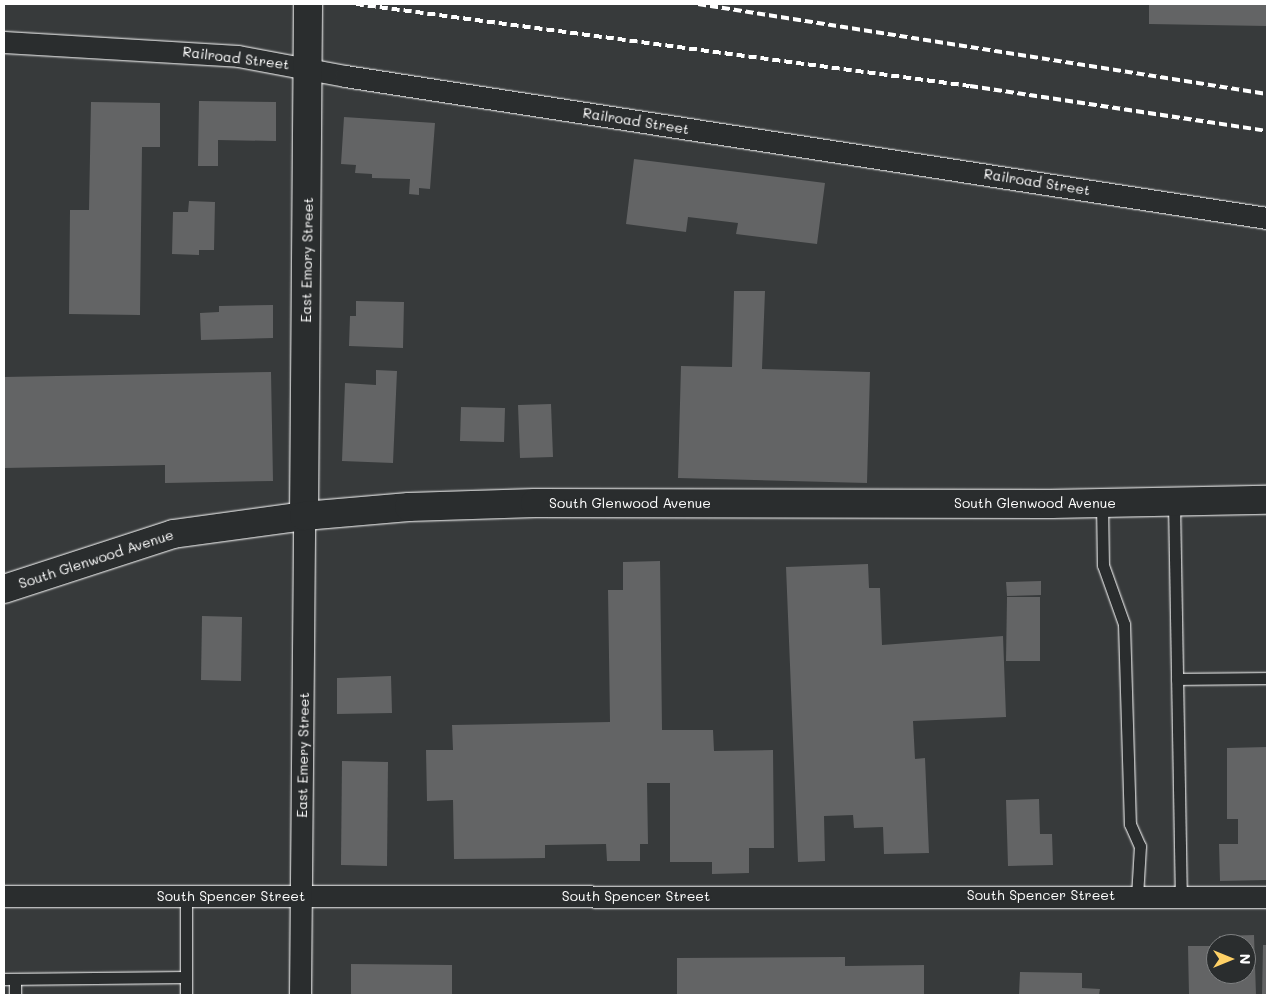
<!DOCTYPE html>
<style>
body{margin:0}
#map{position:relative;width:1271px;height:999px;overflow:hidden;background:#373a3b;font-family:Mali,sans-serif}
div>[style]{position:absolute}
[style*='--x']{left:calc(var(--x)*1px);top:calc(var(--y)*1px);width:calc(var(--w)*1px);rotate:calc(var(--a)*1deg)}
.building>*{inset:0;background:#636465}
.roads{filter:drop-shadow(0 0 1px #fff) drop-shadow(0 0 1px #fff)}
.lane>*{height:11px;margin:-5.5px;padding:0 5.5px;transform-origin:5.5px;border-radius:5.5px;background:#2a2d2e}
.street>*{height:21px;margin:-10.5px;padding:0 10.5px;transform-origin:10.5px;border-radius:10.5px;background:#2a2d2e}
.secondary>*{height:28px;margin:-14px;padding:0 14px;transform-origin:14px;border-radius:14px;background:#2a2d2e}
.primary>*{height:28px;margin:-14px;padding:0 14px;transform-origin:14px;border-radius:14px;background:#2a2d2e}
.rail>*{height:4px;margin-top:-2px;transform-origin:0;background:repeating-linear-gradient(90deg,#fff 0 8px,transparent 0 12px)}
span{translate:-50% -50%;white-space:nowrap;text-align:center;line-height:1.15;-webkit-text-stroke:4px #2a2d2e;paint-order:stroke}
.street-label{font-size:14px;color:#fff}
.frame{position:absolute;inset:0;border:5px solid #fff;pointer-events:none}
.north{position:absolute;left:1206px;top:934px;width:50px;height:50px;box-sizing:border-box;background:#2a2d2e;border:1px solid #7f8182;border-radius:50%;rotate:90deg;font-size:14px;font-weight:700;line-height:20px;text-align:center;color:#fff}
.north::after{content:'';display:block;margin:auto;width:18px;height:22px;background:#ffd166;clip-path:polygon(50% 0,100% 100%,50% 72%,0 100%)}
</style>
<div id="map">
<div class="building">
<i style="clip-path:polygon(1149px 4px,1267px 4px,1267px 26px,1149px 24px)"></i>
<i style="clip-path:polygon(199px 101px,276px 102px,276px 141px,218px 140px,218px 166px,198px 166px)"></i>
<i style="clip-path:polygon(91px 102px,160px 103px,160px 147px,142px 147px,140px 315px,69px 314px,70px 210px,89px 210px)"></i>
<i style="clip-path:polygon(344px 117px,435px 123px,430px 189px,419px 188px,419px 195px,409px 194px,410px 179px,372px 178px,372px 174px,355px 173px,356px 165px,341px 164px)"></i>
<i style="clip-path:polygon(634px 159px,825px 183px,817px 244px,736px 234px,738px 223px,688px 217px,686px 232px,626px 224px)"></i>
<i style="clip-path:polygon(189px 201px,215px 202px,214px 250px,199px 250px,199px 255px,172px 254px,173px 212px,188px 212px)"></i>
<i style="clip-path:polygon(734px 291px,765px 291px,762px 369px,870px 372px,867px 483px,678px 478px,681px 366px,732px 367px)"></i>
<i style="clip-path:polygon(356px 301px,404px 302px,403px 348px,349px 346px,350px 316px,356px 316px)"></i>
<i style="clip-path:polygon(273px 305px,273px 338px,201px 340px,200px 313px,219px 312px,219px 306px)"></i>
<i style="clip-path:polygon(376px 370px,397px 371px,393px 463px,342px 461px,345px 383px,376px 385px)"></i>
<i style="clip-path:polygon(271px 372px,273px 481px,165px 483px,165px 465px,4px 468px,4px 377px)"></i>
<i style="clip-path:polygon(551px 404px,553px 457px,520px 458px,518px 405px)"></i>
<i style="clip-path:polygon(461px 407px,505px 408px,504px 442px,460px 441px)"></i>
<i style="clip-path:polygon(660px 561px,662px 730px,713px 730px,714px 751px,773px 750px,774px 848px,749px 848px,749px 873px,712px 874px,712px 862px,670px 862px,670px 783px,647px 783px,648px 844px,640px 844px,640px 861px,607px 861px,606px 844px,545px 845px,545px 858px,454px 859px,453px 800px,427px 801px,426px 750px,453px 750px,452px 725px,610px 722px,608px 590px,623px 590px,623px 562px)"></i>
<i style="clip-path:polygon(868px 564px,869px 588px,880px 588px,882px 645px,1003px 636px,1006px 717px,913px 721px,915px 759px,925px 758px,929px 853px,884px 854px,883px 827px,854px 828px,853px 815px,824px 816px,825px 861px,798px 862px,786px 567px)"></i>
<i style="clip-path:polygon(1041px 581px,1041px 595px,1007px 596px,1006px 582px)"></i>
<i style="clip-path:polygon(1007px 597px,1040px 597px,1040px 661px,1006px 661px)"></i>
<i style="clip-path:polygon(202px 616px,242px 617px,241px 681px,201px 680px)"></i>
<i style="clip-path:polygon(391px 676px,392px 713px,337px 714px,337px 678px)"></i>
<i style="clip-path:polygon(1267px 747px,1267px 880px,1220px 881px,1219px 844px,1238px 844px,1238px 819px,1227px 819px,1227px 748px)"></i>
<i style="clip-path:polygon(342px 761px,388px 762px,387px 866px,341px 865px)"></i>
<i style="clip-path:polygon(1039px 799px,1040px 834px,1052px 834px,1053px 865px,1008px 866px,1006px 800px)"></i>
<i style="clip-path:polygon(1254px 935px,1256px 995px,1189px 995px,1188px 946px,1216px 946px,1216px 974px,1246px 974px,1246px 944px,1219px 944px,1219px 936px)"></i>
<i style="clip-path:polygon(1263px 945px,1267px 945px,1267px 995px,1262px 995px)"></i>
<i style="clip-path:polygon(845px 957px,845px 966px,924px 965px,924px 995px,677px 995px,677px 958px)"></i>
<i style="clip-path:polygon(351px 964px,452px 965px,452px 995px,351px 995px)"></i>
<i style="clip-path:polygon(1020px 972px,1082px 973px,1082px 988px,1100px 989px,1099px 995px,1019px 995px)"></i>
</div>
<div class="roads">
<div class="lane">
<i style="--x:1174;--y:502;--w:394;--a:89"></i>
<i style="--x:1102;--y:503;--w:62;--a:89.1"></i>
<i style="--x:1103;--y:565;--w:63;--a:70.4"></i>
<i style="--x:1124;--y:624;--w:200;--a:88.3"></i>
<i style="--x:1130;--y:824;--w:24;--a:66"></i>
<i style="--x:1140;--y:846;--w:50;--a:93.4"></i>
<i style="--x:1177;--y:679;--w:90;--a:-0.6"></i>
<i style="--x:186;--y:977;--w:18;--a:90"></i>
<i style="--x:4;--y:979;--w:182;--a:-0.6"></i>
<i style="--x:186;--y:977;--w:81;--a:-90"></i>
<i style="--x:15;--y:979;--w:16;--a:90"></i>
</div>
<div class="street">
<i style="--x:4;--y:42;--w:234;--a:3.4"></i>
<i style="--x:238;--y:56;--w:109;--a:10.6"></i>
<i style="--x:345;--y:76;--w:933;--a:8.76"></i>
<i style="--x:4;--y:896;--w:1263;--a:0.05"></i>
<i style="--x:300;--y:995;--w:479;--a:-89.5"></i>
</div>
<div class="secondary">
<i style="--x:304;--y:516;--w:512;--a:-89.55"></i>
</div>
<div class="primary">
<i style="--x:4;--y:589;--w:178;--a:-18"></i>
<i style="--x:173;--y:534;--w:132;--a:-7.8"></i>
<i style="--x:304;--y:516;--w:105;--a:-4.9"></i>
<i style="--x:409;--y:507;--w:126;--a:-1.8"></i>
<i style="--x:535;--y:503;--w:516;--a:0.11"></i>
<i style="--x:1051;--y:504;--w:216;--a:-1.1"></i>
</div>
</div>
<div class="rail">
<i style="--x:356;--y:4;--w:619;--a:7.61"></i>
<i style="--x:970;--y:86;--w:300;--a:8.6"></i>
<i style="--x:698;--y:4;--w:576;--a:8.99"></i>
</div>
<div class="street-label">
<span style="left:236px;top:58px;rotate:7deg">Railroad Street</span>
<span style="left:636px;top:121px;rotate:9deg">Railroad Street</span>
<span style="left:1037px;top:182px;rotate:9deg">Railroad Street</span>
<span style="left:307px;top:260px;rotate:-89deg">East Emory Street</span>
<span style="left:630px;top:503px">South Glenwood Avenue</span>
<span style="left:1035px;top:503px">South Glenwood Avenue</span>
<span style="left:96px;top:559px;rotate:-18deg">South Glenwood Avenue</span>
<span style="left:303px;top:755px;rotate:-89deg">East Emery Street</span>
<span style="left:1041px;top:895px">South Spencer Street</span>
<span style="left:231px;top:896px">South Spencer Street</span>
<span style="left:636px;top:896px">South Spencer Street</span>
</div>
<div class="frame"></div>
<div class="north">N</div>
</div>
